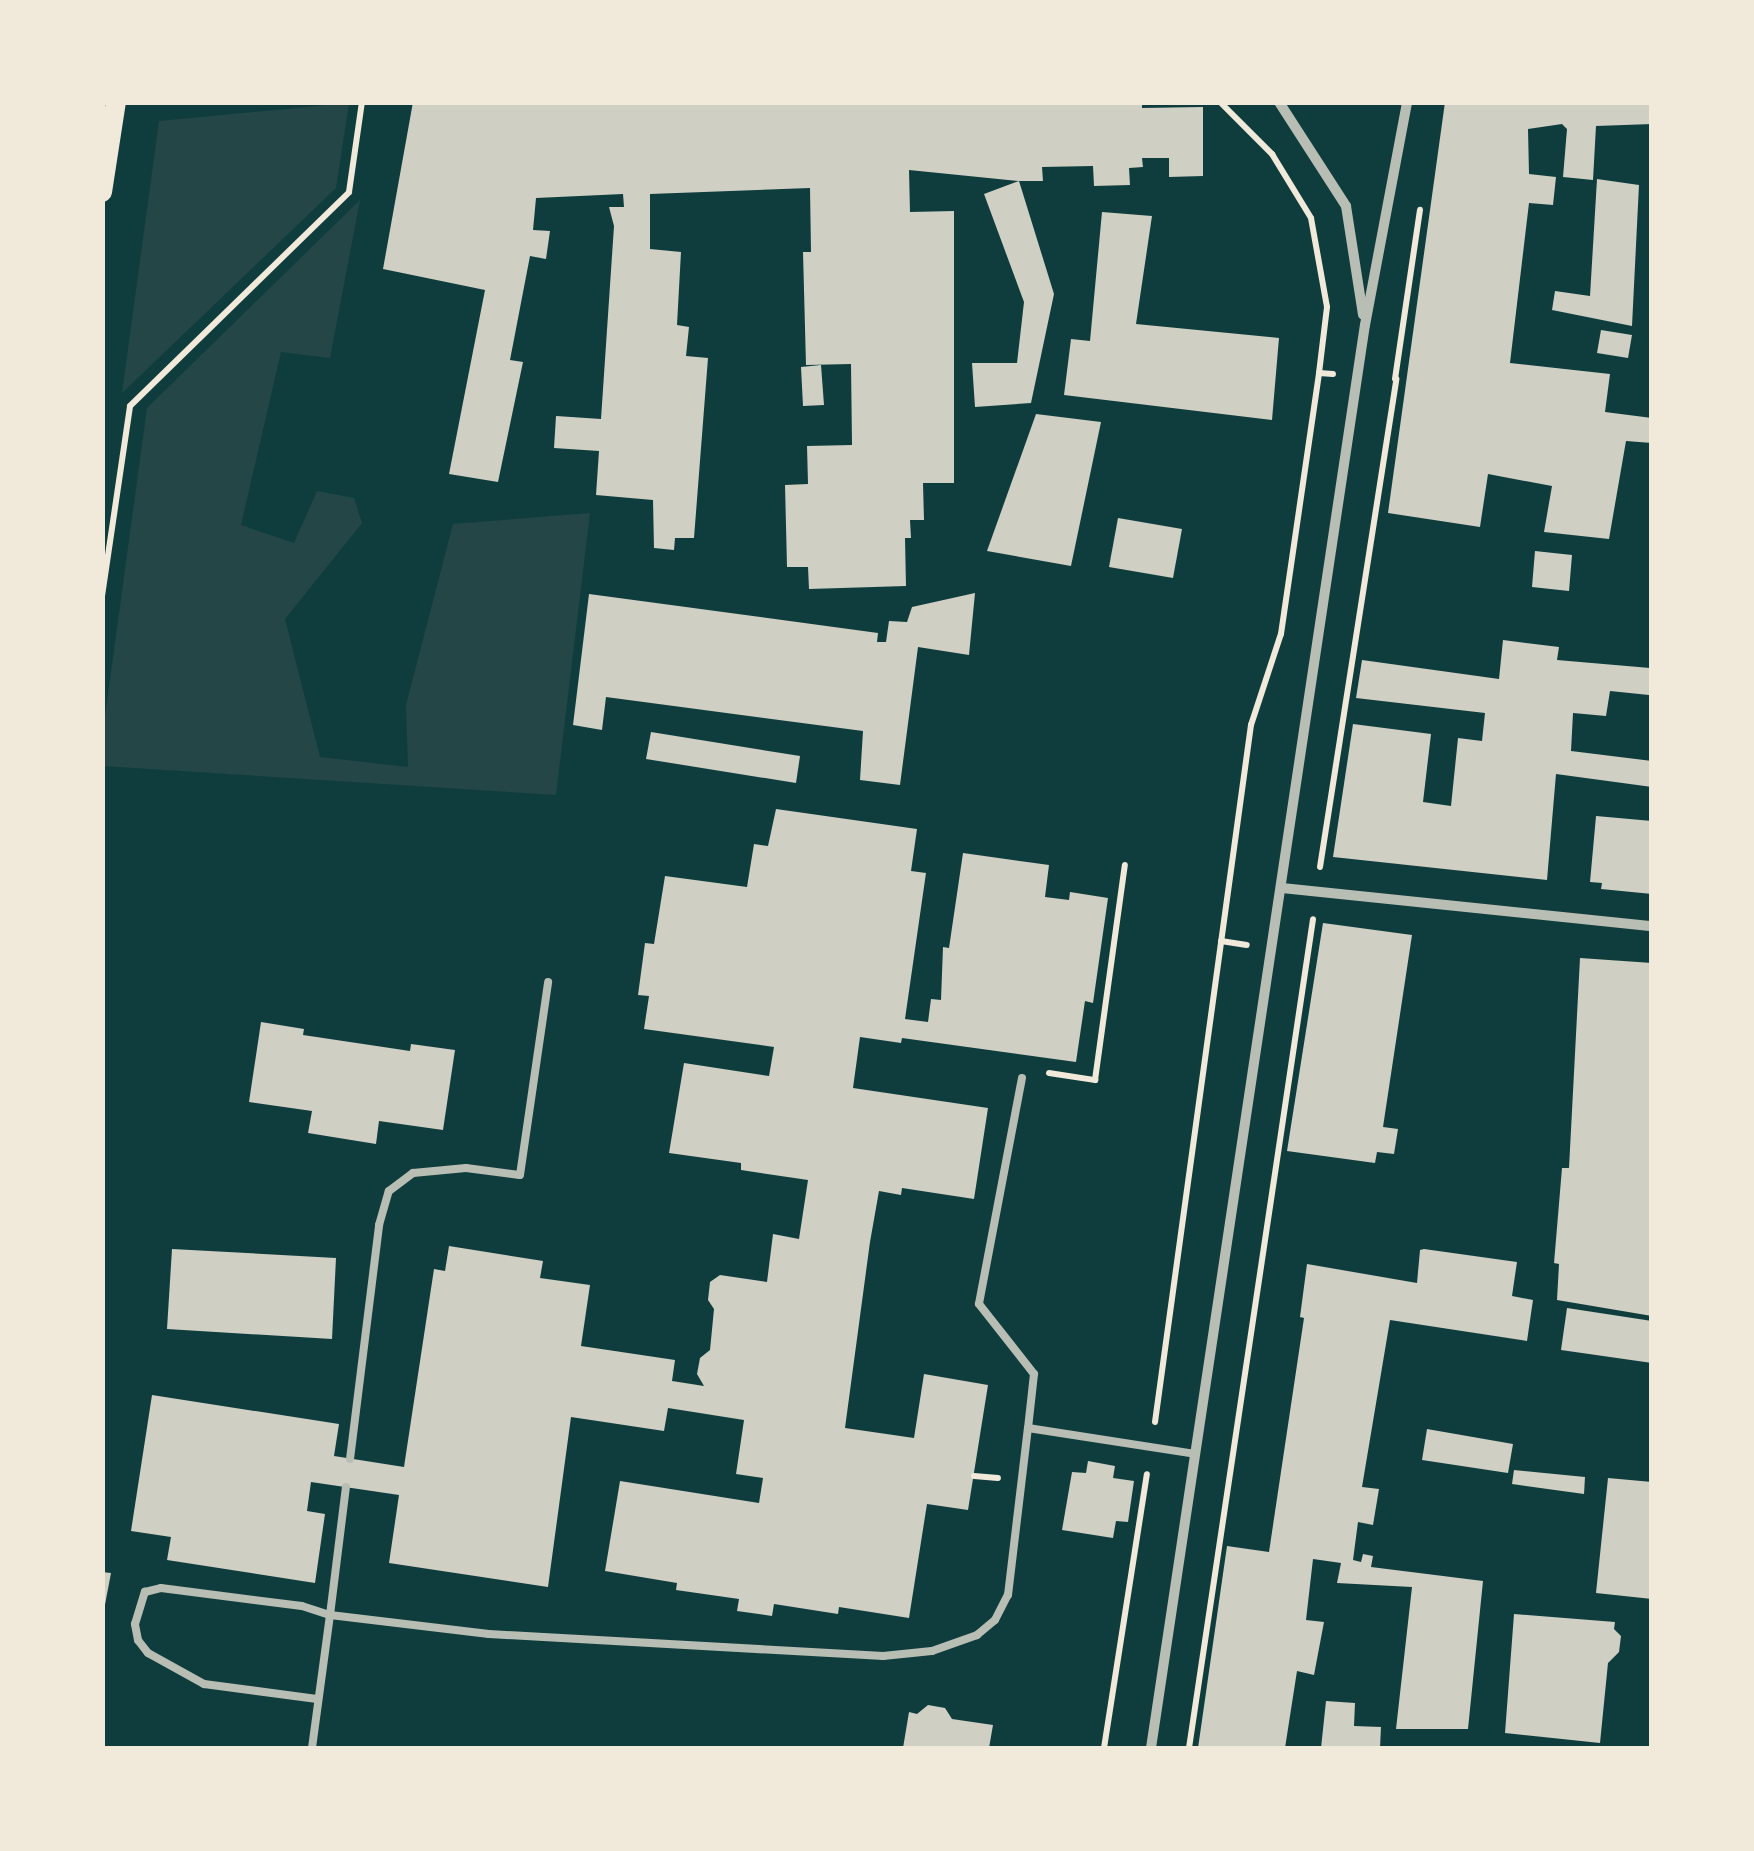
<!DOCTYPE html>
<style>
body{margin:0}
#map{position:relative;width:1754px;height:1851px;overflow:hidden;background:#0f3d3e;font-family:Bitter,serif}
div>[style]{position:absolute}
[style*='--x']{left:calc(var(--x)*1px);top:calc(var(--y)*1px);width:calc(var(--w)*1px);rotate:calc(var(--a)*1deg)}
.green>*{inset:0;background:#244646}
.building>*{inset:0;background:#cfcfc3}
.path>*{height:6px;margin:-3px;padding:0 3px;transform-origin:3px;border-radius:3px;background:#f1e9da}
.service>*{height:8px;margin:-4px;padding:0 4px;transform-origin:4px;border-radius:4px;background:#b8beb3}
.minor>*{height:10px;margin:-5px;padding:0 5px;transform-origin:5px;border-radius:5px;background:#b8beb3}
.secondary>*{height:20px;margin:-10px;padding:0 10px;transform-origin:10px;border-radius:10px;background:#f1e9da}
span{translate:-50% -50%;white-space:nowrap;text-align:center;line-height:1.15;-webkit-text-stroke:8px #f1e9da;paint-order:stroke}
.frame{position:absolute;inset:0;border:105px solid #f1e9da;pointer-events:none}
</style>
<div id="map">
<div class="green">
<i style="clip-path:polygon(349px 103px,336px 188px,122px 393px,159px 121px)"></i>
<i style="clip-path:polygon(360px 200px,330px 358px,281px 352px,241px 525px,294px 543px,317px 491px,354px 498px,362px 523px,285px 619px,320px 757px,408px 767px,406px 705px,453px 524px,590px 513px,556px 795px,103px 766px,103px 731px,147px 408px)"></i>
</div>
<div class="building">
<i style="clip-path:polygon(413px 102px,1142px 102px,1142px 108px,1203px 107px,1203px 176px,1169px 177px,1169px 158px,1142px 158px,1143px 167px,1129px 168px,1130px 185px,1094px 186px,1093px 166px,1042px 167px,1043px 181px,1019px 181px,909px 170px,910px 212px,954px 211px,954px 483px,923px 483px,924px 520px,910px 520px,911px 538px,905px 538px,906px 586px,809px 589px,808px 567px,787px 567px,785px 485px,808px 484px,807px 446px,852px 445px,851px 364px,806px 365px,803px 252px,811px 252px,810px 188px,650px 194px,650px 249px,681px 252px,677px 325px,689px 327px,686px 356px,708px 358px,694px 538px,675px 538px,674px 550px,654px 548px,653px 500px,596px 495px,599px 451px,554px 448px,556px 416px,601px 419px,614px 226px,609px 207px,624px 207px,623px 194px,536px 198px,533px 230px,550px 231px,546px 259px,530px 256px,510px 360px,523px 362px,498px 482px,449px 474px,485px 290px,383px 269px)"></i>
<i style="clip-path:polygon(1445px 102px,1652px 102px,1652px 124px,1596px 126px,1593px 180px,1563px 177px,1567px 129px,1562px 124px,1528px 129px,1529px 174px,1556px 177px,1553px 205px,1529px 203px,1510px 363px,1610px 374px,1605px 412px,1652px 418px,1652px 443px,1626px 441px,1609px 539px,1544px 532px,1552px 486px,1488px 474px,1480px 527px,1388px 513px)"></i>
<i style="clip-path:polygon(1597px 179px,1639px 185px,1632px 326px,1552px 310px,1555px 291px,1590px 296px)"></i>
<i style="clip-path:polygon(1019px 181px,1054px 294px,1031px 403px,975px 407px,972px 363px,1017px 363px,1024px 302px,984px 194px)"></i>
<i style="clip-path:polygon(1102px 212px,1152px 216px,1136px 324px,1279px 338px,1272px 420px,1064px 395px,1071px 339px,1090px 341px)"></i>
<i style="clip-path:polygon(1601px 330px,1632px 335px,1628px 358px,1597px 353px)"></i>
<i style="clip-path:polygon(821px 365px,824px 405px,803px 406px,801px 367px)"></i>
<i style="clip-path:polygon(1036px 414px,1101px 422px,1071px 566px,987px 551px)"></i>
<i style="clip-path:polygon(1118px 518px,1182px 529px,1173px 578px,1109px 567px)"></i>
<i style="clip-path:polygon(1535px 551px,1572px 555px,1569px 591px,1532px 587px)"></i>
<i style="clip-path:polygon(975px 593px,969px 655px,918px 647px,900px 785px,860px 780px,863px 731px,606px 697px,602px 730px,573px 725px,589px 594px,878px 633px,877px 642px,886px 642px,889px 621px,907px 622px,912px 607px)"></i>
<i style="clip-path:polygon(1503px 640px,1559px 647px,1557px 660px,1650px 668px,1649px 695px,1610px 691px,1606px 716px,1573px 713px,1571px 751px,1652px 761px,1652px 787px,1556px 774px,1547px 880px,1333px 857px,1353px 724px,1431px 734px,1423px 802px,1451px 806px,1458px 738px,1482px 741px,1485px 713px,1356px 698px,1362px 660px,1499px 679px)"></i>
<i style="clip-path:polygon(651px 732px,800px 756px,796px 783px,646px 759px)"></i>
<i style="clip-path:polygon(776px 809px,917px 829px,911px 871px,926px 873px,905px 1019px,928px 1022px,931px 999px,941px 1000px,943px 947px,949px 948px,963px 853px,1049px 865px,1045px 897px,1069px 900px,1070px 892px,1108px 898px,1093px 1003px,1085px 1001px,1076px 1062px,902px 1038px,901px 1043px,860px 1037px,853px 1088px,988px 1108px,974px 1199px,902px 1188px,901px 1195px,879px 1191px,870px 1242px,845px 1428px,914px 1438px,924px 1374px,988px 1385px,968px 1510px,927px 1504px,909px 1618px,839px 1607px,838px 1614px,774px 1604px,772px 1616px,737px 1611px,739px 1599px,676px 1590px,677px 1583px,605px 1571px,620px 1481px,759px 1503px,763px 1478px,736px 1474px,744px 1420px,668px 1408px,664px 1431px,571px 1417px,548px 1587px,389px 1563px,399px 1495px,311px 1482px,307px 1511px,325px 1514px,315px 1583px,167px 1560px,171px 1537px,131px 1531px,152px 1395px,339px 1424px,334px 1456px,404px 1467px,434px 1269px,445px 1271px,449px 1246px,543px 1261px,540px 1278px,590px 1285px,581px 1346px,675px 1360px,672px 1381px,704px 1386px,697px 1374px,700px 1358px,710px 1350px,714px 1309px,708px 1300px,710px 1282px,720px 1275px,767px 1282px,773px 1234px,799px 1239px,808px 1180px,741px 1170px,741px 1163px,669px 1153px,684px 1063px,769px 1076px,774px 1047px,644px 1029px,649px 996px,638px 995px,645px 943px,654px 944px,665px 876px,747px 887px,754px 844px,768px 846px)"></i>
<i style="clip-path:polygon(1596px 816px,1652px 821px,1652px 894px,1601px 889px,1602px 883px,1590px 882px)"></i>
<i style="clip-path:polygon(1323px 923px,1412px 935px,1383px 1127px,1398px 1129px,1394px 1154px,1377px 1152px,1375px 1163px,1287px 1151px)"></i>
<i style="clip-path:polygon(1580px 958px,1652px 963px,1652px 1316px,1557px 1300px,1559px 1264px,1554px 1263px,1562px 1168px,1569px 1168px)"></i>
<i style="clip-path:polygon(261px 1022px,304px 1029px,303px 1035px,410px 1051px,411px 1044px,455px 1050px,443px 1130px,379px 1121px,376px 1144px,308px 1133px,312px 1111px,249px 1102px)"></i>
<i style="clip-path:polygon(172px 1249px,336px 1258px,332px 1339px,167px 1329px)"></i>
<i style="clip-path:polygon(1424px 1249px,1517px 1262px,1512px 1296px,1533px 1300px,1527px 1341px,1390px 1320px,1362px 1487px,1379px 1489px,1373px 1525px,1358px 1522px,1353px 1560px,1361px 1562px,1363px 1554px,1373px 1556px,1371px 1567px,1483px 1581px,1468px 1729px,1396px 1729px,1412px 1587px,1337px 1583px,1341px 1563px,1313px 1559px,1306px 1620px,1324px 1622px,1314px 1675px,1297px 1671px,1285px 1748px,1198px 1748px,1227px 1546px,1269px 1552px,1304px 1318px,1300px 1317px,1307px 1264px,1417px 1283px,1420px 1250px)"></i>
<i style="clip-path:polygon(1567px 1308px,1652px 1321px,1652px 1363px,1561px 1350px)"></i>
<i style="clip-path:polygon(1427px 1429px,1513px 1444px,1508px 1473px,1422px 1460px)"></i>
<i style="clip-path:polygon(1088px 1461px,1115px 1466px,1113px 1478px,1134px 1481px,1128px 1522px,1116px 1521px,1113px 1538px,1062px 1530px,1072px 1472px,1086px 1473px)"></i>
<i style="clip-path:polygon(1514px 1470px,1585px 1477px,1584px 1494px,1512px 1484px)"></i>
<i style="clip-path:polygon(1608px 1478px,1652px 1482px,1652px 1599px,1596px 1593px)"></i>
<i style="clip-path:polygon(102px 1572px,111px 1573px,104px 1610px,102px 1609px)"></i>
<i style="clip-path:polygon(1514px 1614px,1615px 1622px,1614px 1629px,1621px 1636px,1619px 1652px,1608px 1663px,1600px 1743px,1505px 1733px)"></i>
<i style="clip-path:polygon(1326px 1701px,1355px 1703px,1354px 1726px,1381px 1727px,1380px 1748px,1321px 1748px)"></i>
<i style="clip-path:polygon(928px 1705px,945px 1708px,952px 1719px,993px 1725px,989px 1748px,903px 1748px,909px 1712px,917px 1714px)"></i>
</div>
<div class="path">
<i style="--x:1220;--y:102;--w:74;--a:45"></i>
<i style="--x:1272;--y:154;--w:75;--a:58.6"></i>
<i style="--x:1311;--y:218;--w:90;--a:79.8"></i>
<i style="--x:1327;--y:307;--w:66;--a:96.9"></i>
<i style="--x:1319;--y:373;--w:14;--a:4"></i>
<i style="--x:1395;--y:379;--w:171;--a:-81.6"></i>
<i style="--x:102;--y:596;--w:192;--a:-81.6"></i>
<i style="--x:130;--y:406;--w:306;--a:-44.3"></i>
<i style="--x:349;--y:192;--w:91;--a:-81.8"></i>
<i style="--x:1320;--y:867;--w:494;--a:-81.1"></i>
<i style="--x:1221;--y:941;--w:26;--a:9"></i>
<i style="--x:1049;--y:1073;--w:47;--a:8.7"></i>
<i style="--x:1095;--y:1080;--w:217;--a:-82.1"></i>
<i style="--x:1155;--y:1422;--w:704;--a:-82.16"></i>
<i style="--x:1251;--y:725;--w:96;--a:-71.8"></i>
<i style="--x:1281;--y:634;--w:264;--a:-81.7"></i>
<i style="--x:974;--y:1476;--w:24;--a:5"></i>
<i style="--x:1104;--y:1748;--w:277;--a:-81.1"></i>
<i style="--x:1189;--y:1748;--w:838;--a:-81.49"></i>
</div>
<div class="service">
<i style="--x:1022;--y:1078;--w:230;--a:100.8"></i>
<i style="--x:979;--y:1304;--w:89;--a:51.8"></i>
<i style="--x:1034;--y:1374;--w:54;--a:96.3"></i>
<i style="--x:350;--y:1459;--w:236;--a:-82.9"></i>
<i style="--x:379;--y:1225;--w:35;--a:-74"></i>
<i style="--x:389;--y:1191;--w:30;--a:-37"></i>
<i style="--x:413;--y:1173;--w:53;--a:-5.4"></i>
<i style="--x:466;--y:1168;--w:54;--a:7.4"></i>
<i style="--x:520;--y:1175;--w:195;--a:-81.7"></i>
<i style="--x:317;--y:1699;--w:114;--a:-172.4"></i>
<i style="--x:204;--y:1684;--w:64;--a:-151"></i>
<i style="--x:148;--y:1653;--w:16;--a:-128"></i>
<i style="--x:138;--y:1640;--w:16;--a:-101"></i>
<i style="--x:135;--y:1624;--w:34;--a:-73"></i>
<i style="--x:145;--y:1592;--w:16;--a:-14"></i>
<i style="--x:161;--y:1588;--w:142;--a:7.3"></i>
<i style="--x:302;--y:1606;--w:29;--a:18"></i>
<i style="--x:330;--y:1615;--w:129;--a:-82.9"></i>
<i style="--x:312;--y:1748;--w:134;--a:-82.3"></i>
<i style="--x:330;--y:1615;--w:160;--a:6.8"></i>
<i style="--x:489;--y:1634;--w:395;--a:3.2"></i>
<i style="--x:883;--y:1656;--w:49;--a:-5.8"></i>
<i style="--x:932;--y:1651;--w:48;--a:-19.6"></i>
<i style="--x:977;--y:1635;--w:23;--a:-40"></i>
<i style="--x:995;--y:1620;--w:28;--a:-63"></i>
<i style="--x:1008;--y:1595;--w:168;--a:-83.2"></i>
<i style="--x:1028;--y:1428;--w:169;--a:8.8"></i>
</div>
<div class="minor">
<i style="--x:1279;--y:102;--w:124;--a:57.2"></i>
<i style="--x:1346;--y:206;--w:110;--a:81.1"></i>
<i style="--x:1282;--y:888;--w:372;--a:5.9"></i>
<i style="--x:1151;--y:1748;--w:1439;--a:-81.45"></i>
<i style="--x:1365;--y:325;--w:227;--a:-79.3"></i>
</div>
<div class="secondary">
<i style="--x:102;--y:192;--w:91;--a:-81.2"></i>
</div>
<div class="frame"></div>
</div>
